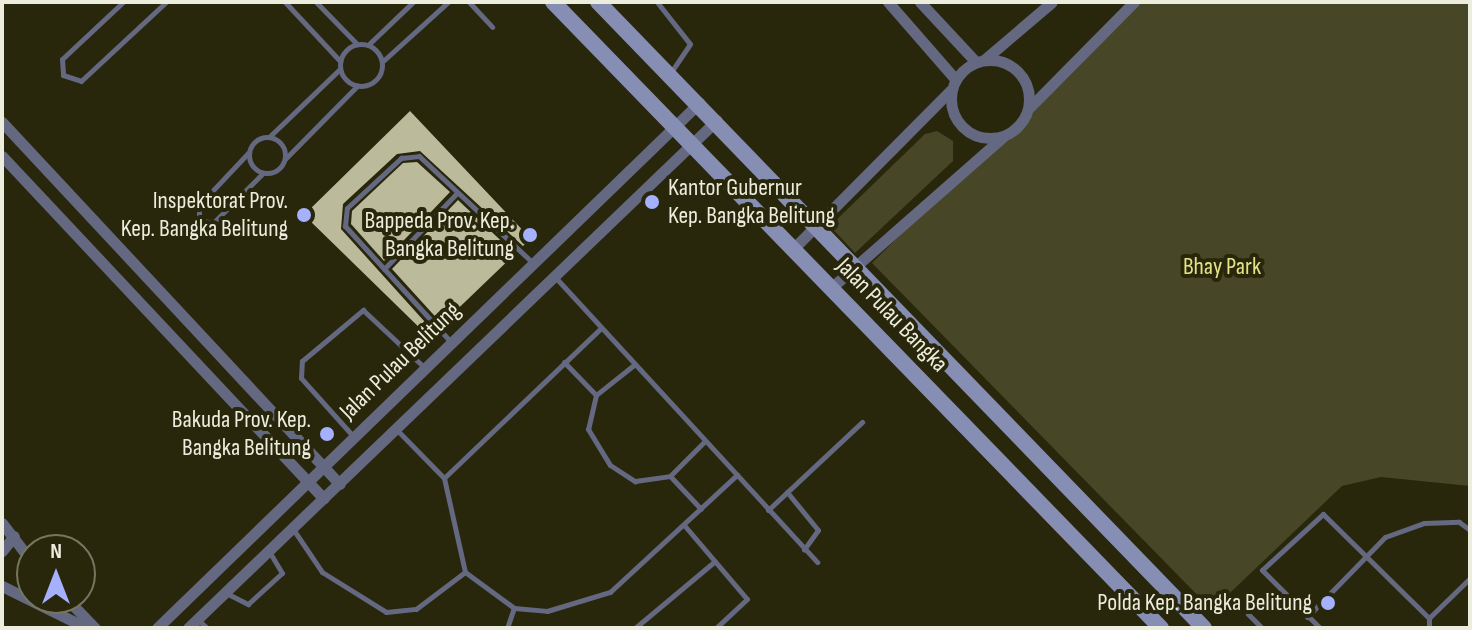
<!DOCTYPE html>
<style>
body{margin:0}
#map{position:relative;width:1472px;height:630px;overflow:hidden;background:#28270c;font-family:"Sofia Sans Condensed",sans-serif}
div>[style]{position:absolute}
[style*='--x']{left:calc(var(--x)*1px);top:calc(var(--y)*1px);width:calc(var(--w)*1px);rotate:calc(var(--a)*1deg)}
.green>*{inset:0;background:#474626}
.building>*{inset:0;background:#bbbb9b}
.service>*{height:5px;margin:-2.5px;padding:0 2.5px;transform-origin:2.5px;border-radius:2.5px;background:#646880}
.service>.ring{margin:-2.5px;padding:0;box-sizing:content-box;background:none;border:5px solid #646880;border-radius:50%}
.minor>*{height:11px;margin:-5.5px;padding:0 5.5px;transform-origin:5.5px;border-radius:5.5px;background:#646880}
.minor>.ring{margin:-5.5px;padding:0;box-sizing:content-box;background:none;border:11px solid #646880;border-radius:50%}
.secondary>*{height:16px;margin:-8px;padding:0 8px;transform-origin:8px;border-radius:8px;background:#878eb4}
.dots>*{width:22px;height:22px;translate:-50% -50%;box-sizing:border-box;border:4px solid #28270c;border-radius:50%}
span{translate:-50% -50%;white-space:nowrap;text-align:center;line-height:1.15;-webkit-text-stroke:8px #28270c;paint-order:stroke}
.poi-label{font-size:24px;color:#ededdd}
.left{translate:0 -50%;text-align:left}
.right{translate:-100% -50%;text-align:right}
.park-label{font-size:24px;color:#e5e388}
.street-label{font-size:24px;color:#ededdd}
.frame{position:absolute;inset:0;border:4px solid #ededdd;pointer-events:none}
.north{position:absolute;left:16px;top:534px;width:80px;height:80px;box-sizing:border-box;background:#28270c;border:2px solid #777660;border-radius:50%;rotate:0deg;font-size:22px;font-weight:700;line-height:32px;text-align:center;color:#ededdd}
.north::after{content:'';display:block;margin:auto;width:28px;height:36px;background:#a5b1fc;clip-path:polygon(50% 0,100% 100%,50% 72%,0 100%)}
</style>
<div id="map">
<div class="green">
<i style="clip-path:polygon(1136px 2px,1470px 2px,1470px 486px,1381px 477px,1342px 486px,1212px 610px,872px 263px)"></i>
<i style="clip-path:polygon(937px 131px,953px 141px,953px 161px,855px 253px,830px 226px,925px 134px)"></i>
</div>
<div class="building">
<i style="clip-path:polygon(410px 111px,531px 239px,523px 246px,420px 151px,397px 154px,343px 204px,341px 229px,434px 332px,429px 337px,304px 215px)"></i>
<i style="clip-path:polygon(417px 162px,450px 192px,384px 261px,351px 224px,352px 211px,403px 163px)"></i>
<i style="clip-path:polygon(458px 200px,515px 254px,442px 324px,392px 269px)"></i>
</div>
<div class="service">
<i style="--x:123;--y:2;--w:83;--a:136.9"></i>
<i style="--x:62;--y:59;--w:16;--a:86"></i>
<i style="--x:63;--y:75;--w:19;--a:18"></i>
<i style="--x:81;--y:81;--w:116;--a:-42.9"></i>
<i style="--x:285;--y:2;--w:81;--a:47"></i>
<i style="--x:316;--y:2;--w:59;--a:45.7"></i>
<i style="--x:469;--y:2;--w:34;--a:47"></i>
<i style="--x:657;--y:2;--w:53;--a:51.8"></i>
<i style="--x:690;--y:44;--w:36;--a:124"></i>
<i class="ring" style="left:340px;top:44px;width:37px;height:37px"></i>
<i style="--x:369;--y:44;--w:61;--a:-43.7"></i>
<i style="--x:383;--y:61;--w:88;--a:-42.2"></i>
<i style="--x:269;--y:137;--w:98;--a:-43.8"></i>
<i class="ring" style="left:249px;top:137px;width:31px;height:31px"></i>
<i style="--x:249;--y:152;--w:73;--a:133.3"></i>
<i style="--x:199;--y:205;--w:15;--a:90"></i>
<i style="--x:199;--y:220;--w:14;--a:12"></i>
<i style="--x:213;--y:223;--w:71;--a:-45"></i>
<i style="--x:285;--y:159;--w:103;--a:-45.4"></i>
<i style="--x:384;--y:269;--w:105;--a:-46.2"></i>
<i style="--x:556;--y:278;--w:386;--a:47.4"></i>
<i style="--x:450;--y:341;--w:156;--a:-132.4"></i>
<i style="--x:345;--y:226;--w:18;--a:-84"></i>
<i style="--x:347;--y:208;--w:74;--a:-42.8"></i>
<i style="--x:401;--y:158;--w:18;--a:-6"></i>
<i style="--x:419;--y:156;--w:156;--a:43.2"></i>
<i style="--x:564;--y:362;--w:46;--a:45.9"></i>
<i style="--x:635;--y:364;--w:50;--a:141.5"></i>
<i style="--x:596;--y:395;--w:35;--a:103"></i>
<i style="--x:588;--y:429;--w:42;--a:58.6"></i>
<i style="--x:610;--y:465;--w:30;--a:33"></i>
<i style="--x:635;--y:481;--w:35;--a:-8"></i>
<i style="--x:670;--y:476;--w:49;--a:-45"></i>
<i style="--x:396;--y:429;--w:69;--a:45.6"></i>
<i style="--x:444;--y:478;--w:96;--a:77.4"></i>
<i style="--x:353;--y:436;--w:78;--a:-131.9"></i>
<i style="--x:301;--y:378;--w:17;--a:-87"></i>
<i style="--x:302;--y:361;--w:80;--a:-39.9"></i>
<i style="--x:363;--y:310;--w:83;--a:43.1"></i>
<i style="--x:670;--y:476;--w:45;--a:46.8"></i>
<i style="--x:444;--y:478;--w:217;--a:-43.7"></i>
<i style="--x:787;--y:492;--w:49;--a:50.8"></i>
<i style="--x:818;--y:530;--w:24;--a:126"></i>
<i style="--x:768;--y:510;--w:129;--a:-43.1"></i>
<i style="--x:684;--y:525;--w:97;--a:49.6"></i>
<i style="--x:747;--y:599;--w:42;--a:136.9"></i>
<i style="--x:293;--y:529;--w:52;--a:56"></i>
<i style="--x:322;--y:572;--w:75;--a:32"></i>
<i style="--x:386;--y:612;--w:30;--a:-6"></i>
<i style="--x:416;--y:609;--w:61;--a:-37.1"></i>
<i style="--x:465;--y:572;--w:61;--a:36.3"></i>
<i style="--x:514;--y:608;--w:33;--a:5"></i>
<i style="--x:547;--y:611;--w:66;--a:-16.8"></i>
<i style="--x:610;--y:592;--w:173;--a:-42.7"></i>
<i style="--x:226;--y:593;--w:25;--a:27"></i>
<i style="--x:248;--y:604;--w:46;--a:-42.4"></i>
<i style="--x:282;--y:573;--w:23;--a:-121"></i>
<i style="--x:1248;--y:614;--w:20;--a:45"></i>
<i style="--x:1307;--y:617;--w:112;--a:-45.7"></i>
<i style="--x:1385;--y:537;--w:41;--a:-19.7"></i>
<i style="--x:1424;--y:523;--w:35;--a:-2"></i>
<i style="--x:1459;--y:522;--w:14;--a:36"></i>
<i style="--x:1429;--y:618;--w:57;--a:-44.3"></i>
<i style="--x:197;--y:619;--w:13;--a:42"></i>
<i style="--x:507;--y:628;--w:21;--a:-71"></i>
<i style="--x:635;--y:628;--w:104;--a:-39.9"></i>
<i style="--x:1320;--y:628;--w:82;--a:-135"></i>
<i style="--x:1262;--y:570;--w:83;--a:-42.6"></i>
<i style="--x:1323;--y:514;--w:148;--a:44.5"></i>
<i style="--x:1429;--y:618;--w:10;--a:90"></i>
</div>
<div class="minor">
<i style="--x:888;--y:2;--w:103;--a:48.9"></i>
<i style="--x:920;--y:2;--w:82;--a:47"></i>
<i class="ring" style="left:951px;top:60px;width:67px;height:67px"></i>
<i style="--x:984;--y:60;--w:89;--a:-40.5"></i>
<i style="--x:1029;--y:108;--w:149;--a:-45.3"></i>
<i style="--x:2;--y:122;--w:495;--a:47"></i>
<i style="--x:2;--y:156;--w:470;--a:46.8"></i>
<i style="--x:795;--y:247;--w:221;--a:-45.2"></i>
<i style="--x:831;--y:288;--w:230;--a:-41.3"></i>
<i style="--x:2;--y:523;--w:49;--a:52.4"></i>
<i style="--x:2;--y:551;--w:19;--a:-51"></i>
<i style="--x:2;--y:586;--w:95;--a:26.3"></i>
<i style="--x:66;--y:598;--w:42;--a:46"></i>
<i style="--x:157;--y:628;--w:755;--a:-44.09"></i>
<i style="--x:188;--y:628;--w:733;--a:-43.84"></i>
</div>
<div class="secondary">
<i style="--x:553;--y:2;--w:873;--a:45.84"></i>
<i style="--x:598;--y:2;--w:871;--a:45.93"></i>
</div>
<div class="dots">
<i style="left:652px;top:202px;background:#a5b1fc"></i>
<i style="left:304px;top:215px;background:#a5b1fc"></i>
<i style="left:530px;top:235px;background:#a5b1fc"></i>
<i style="left:327px;top:434px;background:#a5b1fc"></i>
<i style="left:1328px;top:603px;background:#a5b1fc"></i>
</div>
<div class="poi-label">
<span class="left" style="left:668px;top:202px">Kantor Gubernur<br>Kep. Bangka Belitung</span>
<span class="right" style="left:288px;top:215px">Inspektorat Prov.<br>Kep. Bangka Belitung</span>
<span class="right" style="left:514px;top:235px">Bappeda Prov. Kep.<br>Bangka Belitung</span>
<span class="right" style="left:311px;top:434px">Bakuda Prov. Kep.<br>Bangka Belitung</span>
<span class="right" style="left:1312px;top:603px">Polda Kep. Bangka Belitung</span>
</div>
<div class="park-label">
<span style="left:1222px;top:267px">Bhay Park</span>
</div>
<div class="street-label">
<span style="left:892px;top:315px;rotate:46deg">Jalan Pulau Bangka</span>
<span style="left:400px;top:361px;rotate:-44deg">Jalan Pulau Belitung</span>
</div>
<div class="frame"></div>
<div class="north">N</div>
</div>
